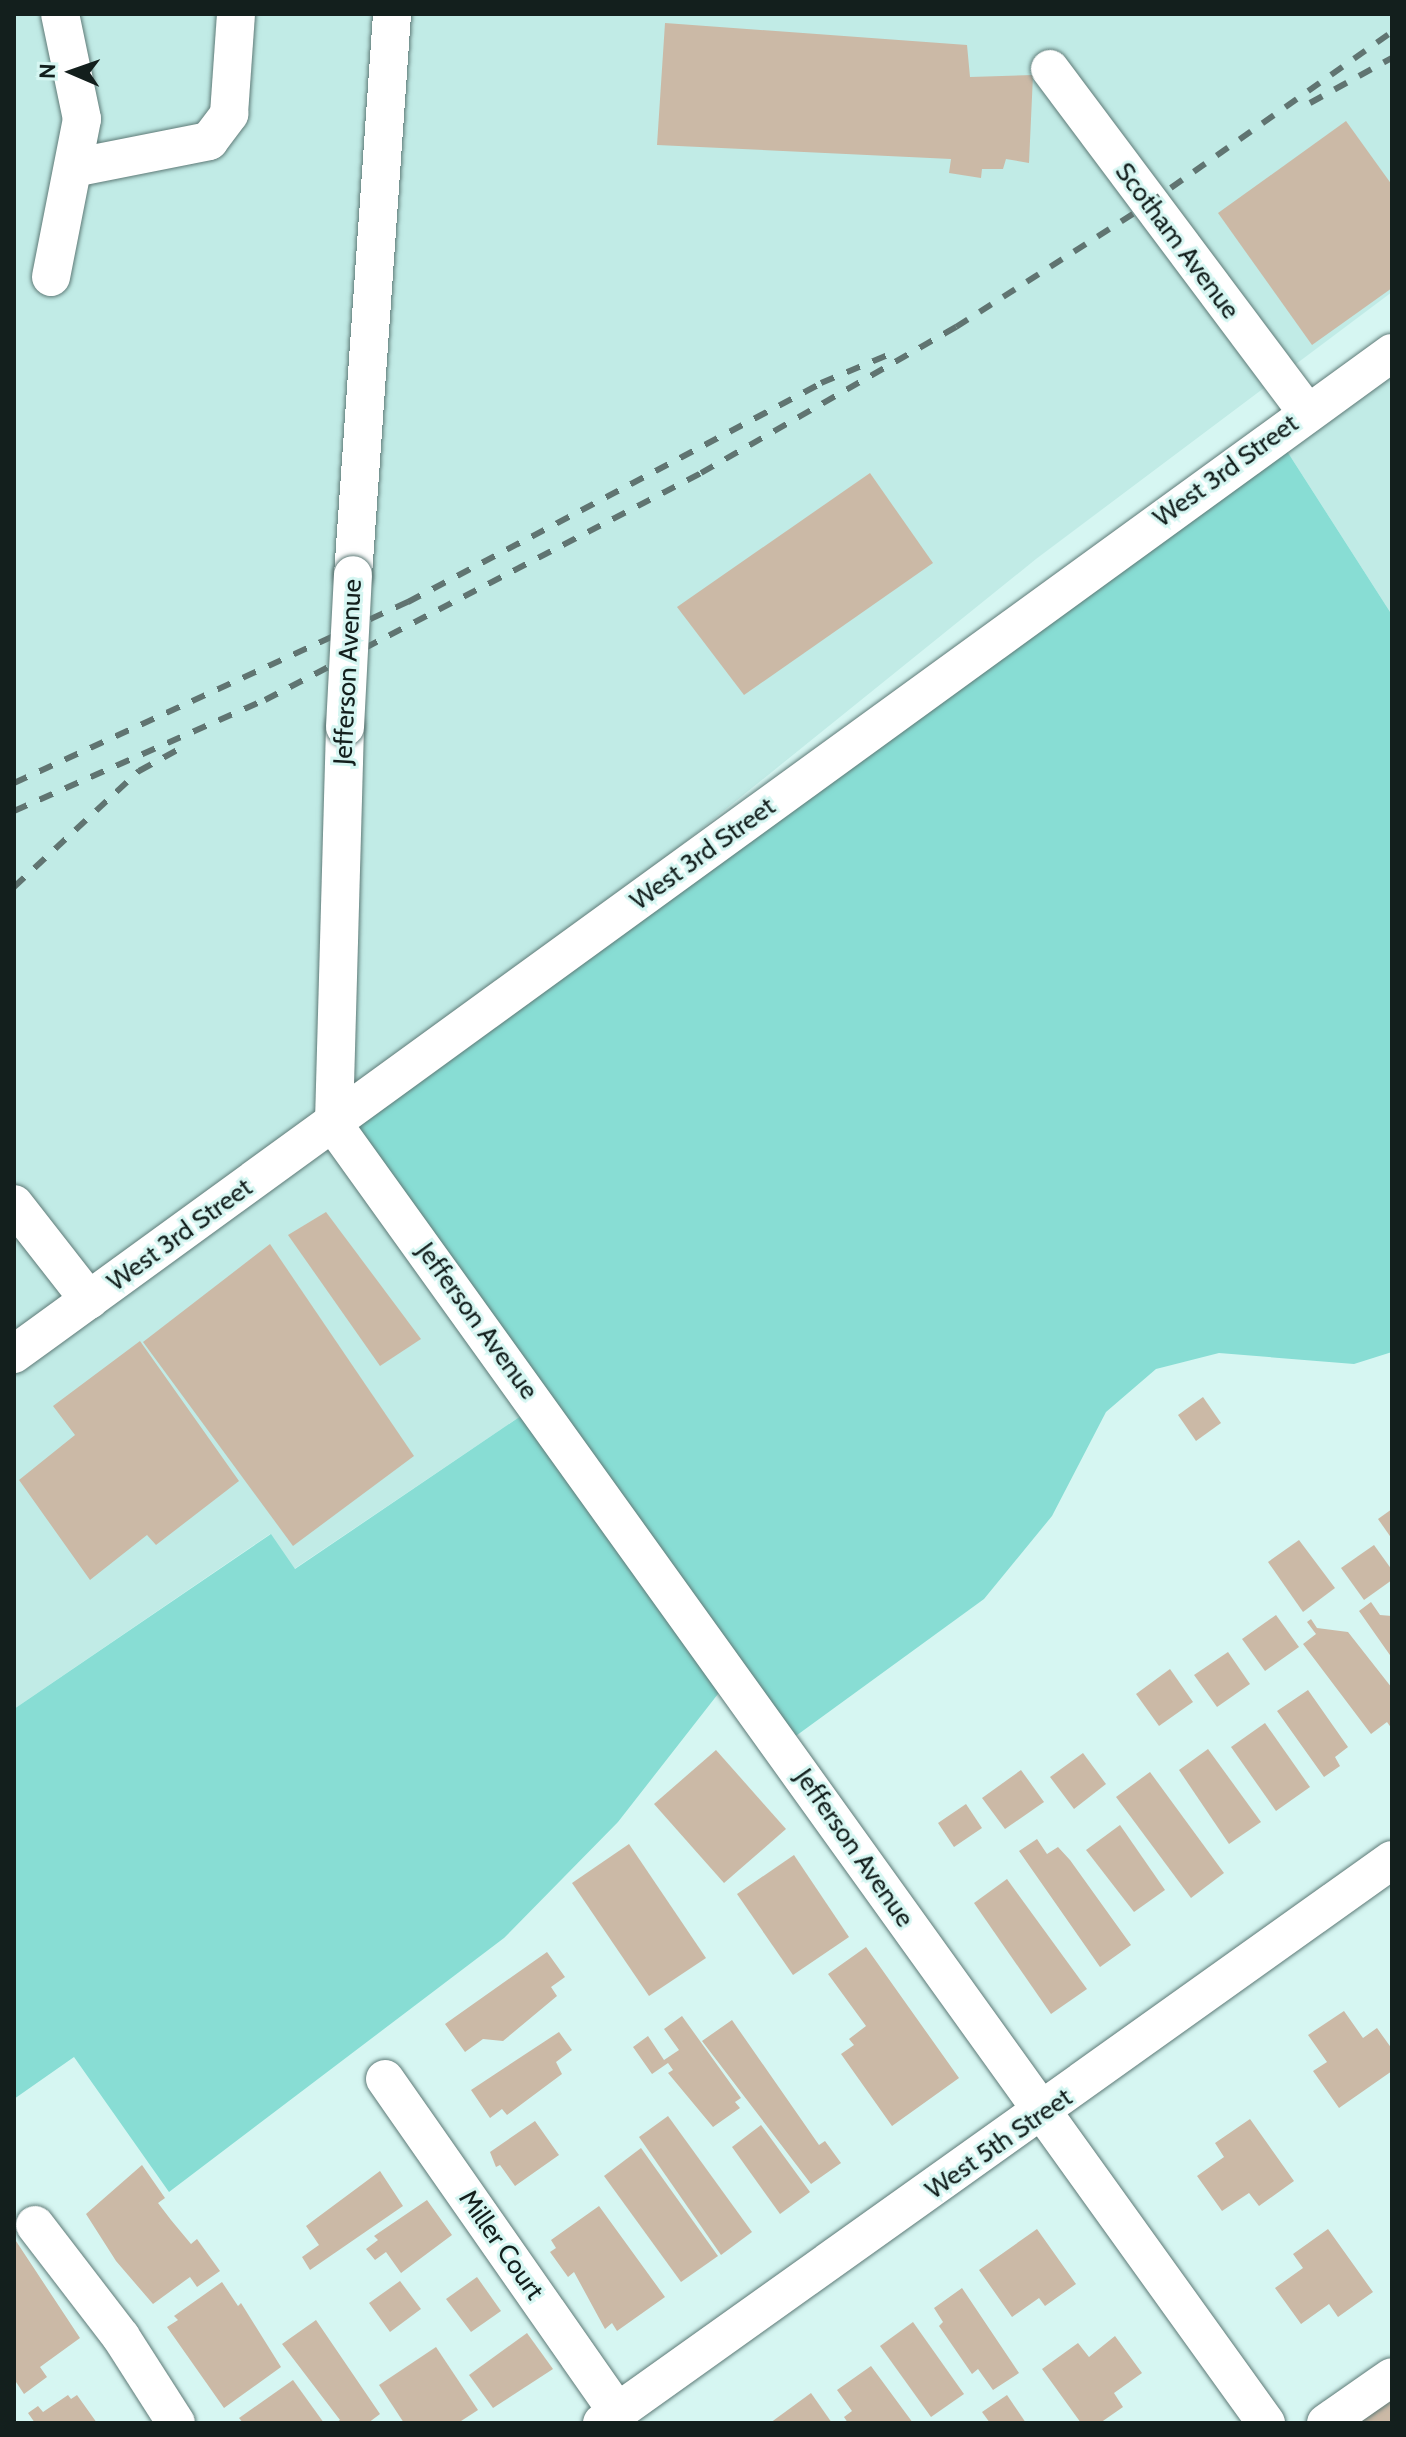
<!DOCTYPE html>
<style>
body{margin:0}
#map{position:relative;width:1406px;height:2437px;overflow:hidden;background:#d6f6f2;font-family:Cabin,sans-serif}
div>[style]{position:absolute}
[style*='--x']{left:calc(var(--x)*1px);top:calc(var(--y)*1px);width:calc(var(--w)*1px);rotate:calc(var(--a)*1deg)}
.built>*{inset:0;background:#c1ebe6}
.green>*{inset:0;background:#88ddd4}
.building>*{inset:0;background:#cbb9a6}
.roads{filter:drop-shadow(0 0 2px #5e7a77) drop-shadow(0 0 2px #5e7a77)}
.minor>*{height:38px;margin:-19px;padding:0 19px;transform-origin:19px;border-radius:19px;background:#fff}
.rail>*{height:6px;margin-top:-3px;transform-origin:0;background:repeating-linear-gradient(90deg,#607471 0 14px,transparent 0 28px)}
.bridges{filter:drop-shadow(0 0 2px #5e7a77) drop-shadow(0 0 2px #5e7a77)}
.minor-bridge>*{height:38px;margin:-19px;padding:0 19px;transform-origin:19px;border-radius:19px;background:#fff}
span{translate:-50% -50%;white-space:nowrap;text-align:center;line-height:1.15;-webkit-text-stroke:6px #d6f6f2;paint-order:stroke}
.street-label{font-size:26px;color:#131f1d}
.frame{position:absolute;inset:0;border:16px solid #131f1d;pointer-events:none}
.north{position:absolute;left:32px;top:32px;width:80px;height:80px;-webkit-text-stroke:6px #d6f6f2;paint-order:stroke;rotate:272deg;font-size:22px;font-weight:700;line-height:32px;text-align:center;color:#131f1d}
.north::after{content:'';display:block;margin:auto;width:28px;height:36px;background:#131f1d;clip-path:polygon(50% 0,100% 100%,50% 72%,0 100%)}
</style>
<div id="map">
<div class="built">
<i style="clip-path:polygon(14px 14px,1392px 14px,1392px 292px,1036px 559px,334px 1125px,537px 1405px,294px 1569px,270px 1534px,14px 1709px)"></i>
<i style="clip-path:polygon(1392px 353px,1392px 615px,1276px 434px)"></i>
</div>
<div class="green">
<i style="clip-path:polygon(1276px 434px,1392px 615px,1392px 1352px,1354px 1364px,1219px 1353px,1156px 1369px,1106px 1412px,1052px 1516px,984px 1599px,782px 1746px,732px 1676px,618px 1822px,504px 1938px,169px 2192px,74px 2057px,14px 2099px,14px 1709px,271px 1534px,295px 1569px,537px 1405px,334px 1125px)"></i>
</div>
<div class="building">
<i style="clip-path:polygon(665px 23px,967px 45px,970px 77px,1033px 75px,1029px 163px,1006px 159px,1003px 169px,982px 169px,981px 178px,949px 173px,951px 159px,657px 145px)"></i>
<i style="clip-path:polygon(1346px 121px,1392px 185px,1392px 288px,1312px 345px,1218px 213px)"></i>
<i style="clip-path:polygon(870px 473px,933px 563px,744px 695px,677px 607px)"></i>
<i style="clip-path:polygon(326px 1212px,421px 1339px,380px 1366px,288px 1235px)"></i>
<i style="clip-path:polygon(270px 1244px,414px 1456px,293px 1546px,143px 1342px)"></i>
<i style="clip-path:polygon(140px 1341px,239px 1481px,156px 1545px,147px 1535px,90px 1580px,19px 1480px,75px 1435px,53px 1406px)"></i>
<i style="clip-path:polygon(1203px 1397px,1221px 1423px,1196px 1441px,1178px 1415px)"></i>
<i style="clip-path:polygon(1392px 1509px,1392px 1539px,1378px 1519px)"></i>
<i style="clip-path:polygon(1299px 1540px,1335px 1588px,1303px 1612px,1268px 1562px)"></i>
<i style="clip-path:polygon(1374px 1545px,1392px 1570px,1392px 1580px,1364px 1600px,1341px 1568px)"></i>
<i style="clip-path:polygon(1371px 1602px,1380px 1615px,1392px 1616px,1392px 1658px,1359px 1611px)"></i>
<i style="clip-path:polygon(1276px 1615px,1299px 1647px,1265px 1671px,1242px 1639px)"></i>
<i style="clip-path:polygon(1311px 1619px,1317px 1628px,1348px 1632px,1392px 1688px,1392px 1729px,1387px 1722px,1371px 1734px,1303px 1644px,1316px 1634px,1307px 1622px)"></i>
<i style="clip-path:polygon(1228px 1652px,1250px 1684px,1217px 1707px,1194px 1675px)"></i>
<i style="clip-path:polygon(1170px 1669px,1193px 1702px,1159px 1726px,1136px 1694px)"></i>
<i style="clip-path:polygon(1308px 1690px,1348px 1747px,1335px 1757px,1340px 1766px,1324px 1777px,1277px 1711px)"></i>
<i style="clip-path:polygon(1265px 1723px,1310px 1787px,1276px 1811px,1231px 1747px)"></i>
<i style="clip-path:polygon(1208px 1749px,1261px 1822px,1229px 1844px,1179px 1770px)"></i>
<i style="clip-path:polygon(716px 1750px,786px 1829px,724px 1883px,654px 1804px)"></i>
<i style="clip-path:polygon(1083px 1753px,1106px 1784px,1074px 1809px,1050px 1777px)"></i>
<i style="clip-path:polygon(1021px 1770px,1044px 1802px,1005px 1829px,982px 1798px)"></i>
<i style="clip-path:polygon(1150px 1772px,1224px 1873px,1191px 1898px,1116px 1797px)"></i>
<i style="clip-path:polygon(966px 1804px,982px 1828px,954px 1847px,938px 1823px)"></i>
<i style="clip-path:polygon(1120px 1825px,1165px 1890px,1134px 1912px,1086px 1850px)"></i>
<i style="clip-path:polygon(1037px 1839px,1047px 1854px,1058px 1847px,1070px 1860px,1131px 1945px,1100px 1967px,1019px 1851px)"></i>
<i style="clip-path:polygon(629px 1844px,706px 1958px,649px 1996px,572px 1883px)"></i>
<i style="clip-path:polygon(794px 1855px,849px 1937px,793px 1975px,737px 1894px)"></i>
<i style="clip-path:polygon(1007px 1879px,1087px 1989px,1051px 2014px,974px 1903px)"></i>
<i style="clip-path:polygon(866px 1947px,959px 2078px,892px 2126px,841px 2054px,854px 2045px,849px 2039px,866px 2026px,828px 1974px)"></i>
<i style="clip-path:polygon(547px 1952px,565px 1977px,551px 1987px,557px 1996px,503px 2041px,483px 2039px,465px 2052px,445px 2024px)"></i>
<i style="clip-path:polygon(1344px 2011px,1363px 2038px,1377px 2028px,1392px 2049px,1392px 2071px,1339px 2108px,1313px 2071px,1327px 2062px,1308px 2035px)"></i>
<i style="clip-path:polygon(682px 2016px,741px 2098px,735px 2102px,740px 2108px,713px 2127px,668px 2073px,673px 2070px,668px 2063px,652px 2074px,633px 2047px,648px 2036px,664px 2060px,679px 2050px,664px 2029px)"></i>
<i style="clip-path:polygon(732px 2020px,819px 2145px,825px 2141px,841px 2163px,811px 2184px,702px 2041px)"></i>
<i style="clip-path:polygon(559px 2032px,572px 2050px,556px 2062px,562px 2074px,507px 2115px,502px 2109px,490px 2118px,471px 2090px)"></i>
<i style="clip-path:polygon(668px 2116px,752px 2232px,721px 2255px,639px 2137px)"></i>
<i style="clip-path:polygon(1250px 2119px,1294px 2181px,1259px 2206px,1249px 2193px,1222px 2211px,1197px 2176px,1224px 2157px,1215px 2143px)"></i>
<i style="clip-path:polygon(535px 2121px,559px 2155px,515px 2186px,500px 2165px,496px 2167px,490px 2152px)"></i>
<i style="clip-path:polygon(761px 2125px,810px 2192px,780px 2214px,732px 2147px)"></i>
<i style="clip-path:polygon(641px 2148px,718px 2256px,681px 2282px,604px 2176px)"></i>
<i style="clip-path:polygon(142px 2165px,165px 2198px,158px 2203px,171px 2220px,191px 2244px,197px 2239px,220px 2271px,197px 2287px,190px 2277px,153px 2304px,116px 2261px,86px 2214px)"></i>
<i style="clip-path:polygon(380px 2171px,403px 2206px,310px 2270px,302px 2257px,319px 2245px,306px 2226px)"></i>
<i style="clip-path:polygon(427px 2200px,452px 2235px,401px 2273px,386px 2252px,375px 2260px,366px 2249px,378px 2240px,374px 2236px)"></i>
<i style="clip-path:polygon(599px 2206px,665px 2297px,617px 2331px,612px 2323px,605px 2329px,574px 2272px,568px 2277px,550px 2252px,556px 2248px,551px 2240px)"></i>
<i style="clip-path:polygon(1037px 2229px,1076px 2284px,1045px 2306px,1039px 2298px,1012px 2317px,979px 2270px)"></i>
<i style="clip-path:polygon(1328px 2229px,1373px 2292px,1338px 2317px,1329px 2304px,1301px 2324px,1275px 2288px,1303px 2268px,1293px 2254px)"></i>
<i style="clip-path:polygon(14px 2238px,80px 2338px,40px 2367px,47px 2377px,24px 2394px,14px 2379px)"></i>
<i style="clip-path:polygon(477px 2277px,501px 2311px,471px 2332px,446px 2299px)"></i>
<i style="clip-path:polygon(400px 2281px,421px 2309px,390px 2332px,369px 2303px)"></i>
<i style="clip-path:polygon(222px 2282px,238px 2306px,241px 2303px,281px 2367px,224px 2408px,167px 2327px,178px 2320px,174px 2316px)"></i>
<i style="clip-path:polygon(962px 2288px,1019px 2373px,993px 2390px,978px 2369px,972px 2374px,939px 2326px,943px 2322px,934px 2308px)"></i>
<i style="clip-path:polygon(316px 2320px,380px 2414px,368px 2423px,336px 2423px,340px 2420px,282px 2344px)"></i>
<i style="clip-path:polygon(913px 2322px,964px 2394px,931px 2417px,880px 2346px)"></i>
<i style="clip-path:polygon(527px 2333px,553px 2369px,493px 2408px,469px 2375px)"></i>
<i style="clip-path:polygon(1115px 2336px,1142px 2373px,1114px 2393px,1123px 2407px,1100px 2423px,1081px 2423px,1042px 2369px,1078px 2343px,1089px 2357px)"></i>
<i style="clip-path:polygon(436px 2347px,478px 2410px,458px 2423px,404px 2423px,379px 2385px)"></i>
<i style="clip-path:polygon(871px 2366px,913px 2423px,848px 2423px,844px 2417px,852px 2411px,837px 2390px)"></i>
<i style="clip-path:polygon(293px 2380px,324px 2423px,243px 2423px,239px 2418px)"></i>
<i style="clip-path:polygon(811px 2393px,832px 2423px,770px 2423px)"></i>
<i style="clip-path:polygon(1392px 2393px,1392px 2423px,1351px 2423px)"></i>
<i style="clip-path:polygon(68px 2395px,71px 2399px,77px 2395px,97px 2423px,35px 2423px,28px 2413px,38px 2406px,43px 2412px)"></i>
<i style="clip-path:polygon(1007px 2395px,1026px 2423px,990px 2423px,982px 2412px)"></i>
</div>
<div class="roads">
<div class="minor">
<i style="--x:1050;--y:69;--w:429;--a:53.2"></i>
<i style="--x:73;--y:168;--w:139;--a:-11.2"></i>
<i style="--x:209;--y:141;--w:34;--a:-53"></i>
<i style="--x:229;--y:114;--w:100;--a:-86"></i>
<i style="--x:51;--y:277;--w:161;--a:-78.9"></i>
<i style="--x:82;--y:119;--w:107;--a:-101.8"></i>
<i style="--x:353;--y:575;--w:562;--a:-86.02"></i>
<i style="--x:345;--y:727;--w:398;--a:91.6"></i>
<i style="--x:334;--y:1125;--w:1598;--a:54.32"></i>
<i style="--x:14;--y:1204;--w:122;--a:52"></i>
<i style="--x:14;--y:1354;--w:1703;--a:-36"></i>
<i style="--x:385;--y:2079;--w:406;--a:55.1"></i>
<i style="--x:35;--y:2225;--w:141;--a:52.5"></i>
<i style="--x:121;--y:2337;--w:102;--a:57.4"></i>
<i style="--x:602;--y:2423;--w:970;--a:-35.48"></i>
<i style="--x:1326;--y:2423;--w:80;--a:-34.9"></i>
</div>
</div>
<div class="rail">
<i style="--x:1310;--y:103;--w:94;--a:-28.8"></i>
<i style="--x:14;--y:783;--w:434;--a:-24.7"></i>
<i style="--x:408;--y:602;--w:467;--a:-27.9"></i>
<i style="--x:821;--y:383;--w:75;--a:-22.8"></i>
<i style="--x:14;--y:811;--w:274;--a:-23.9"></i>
<i style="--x:265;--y:700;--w:492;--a:-27.5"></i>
<i style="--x:701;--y:473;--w:294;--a:-29.8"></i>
<i style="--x:956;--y:327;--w:228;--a:-32.6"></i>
<i style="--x:1148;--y:204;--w:299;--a:-35.2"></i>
<i style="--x:14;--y:887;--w:171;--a:-42.9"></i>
<i style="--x:139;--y:771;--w:46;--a:-28.8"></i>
</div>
<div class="bridges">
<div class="minor-bridge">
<i style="--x:345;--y:727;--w:152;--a:-87"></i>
</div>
</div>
<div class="street-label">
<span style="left:1177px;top:241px;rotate:53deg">Scotham Avenue</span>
<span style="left:1226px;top:471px;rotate:-36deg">West 3rd Street</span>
<span style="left:348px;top:672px;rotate:-87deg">Jefferson Avenue</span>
<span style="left:703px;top:854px;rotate:-36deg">West 3rd Street</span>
<span style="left:180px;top:1235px;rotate:-36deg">West 3rd Street</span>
<span style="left:477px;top:1321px;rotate:54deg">Jefferson Avenue</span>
<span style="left:854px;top:1848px;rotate:55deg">Jefferson Avenue</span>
<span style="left:999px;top:2144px;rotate:-35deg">West 5th Street</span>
<span style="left:501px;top:2245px;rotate:55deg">Miller Court</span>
</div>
<div class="frame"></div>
<div class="north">N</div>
</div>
